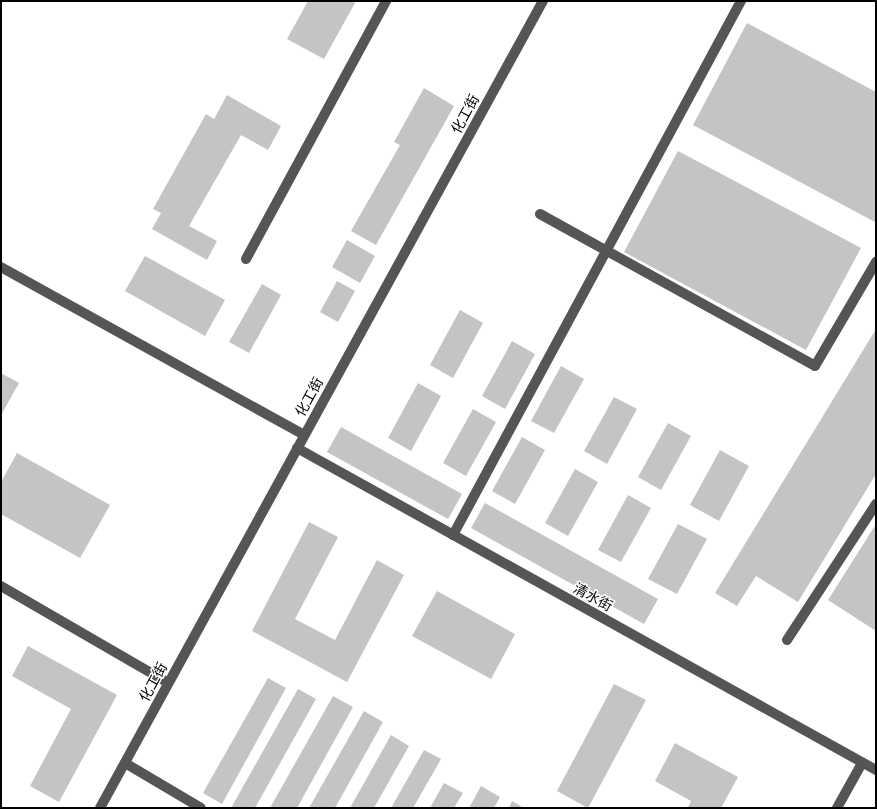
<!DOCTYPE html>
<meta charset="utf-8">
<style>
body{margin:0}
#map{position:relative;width:877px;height:809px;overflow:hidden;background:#fff;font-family:"DM Sans","Noto Sans SC",sans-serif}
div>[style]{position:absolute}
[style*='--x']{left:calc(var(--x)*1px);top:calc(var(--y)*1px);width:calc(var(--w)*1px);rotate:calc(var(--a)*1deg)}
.building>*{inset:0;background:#c4c4c4}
.minor>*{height:10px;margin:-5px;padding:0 5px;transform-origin:5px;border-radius:5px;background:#555}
span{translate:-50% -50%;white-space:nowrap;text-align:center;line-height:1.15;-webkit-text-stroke:3px #fff;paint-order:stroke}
.street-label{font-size:14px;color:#000}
.frame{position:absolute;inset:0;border:2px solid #000;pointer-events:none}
</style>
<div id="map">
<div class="building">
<i style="clip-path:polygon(308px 1px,356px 1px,324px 59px,287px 39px)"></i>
<i style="clip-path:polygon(747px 23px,876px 92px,875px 222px,693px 125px)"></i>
<i style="clip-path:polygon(424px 88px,454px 106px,376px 245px,351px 231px,400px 145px,394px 142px)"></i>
<i style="clip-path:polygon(227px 95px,281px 126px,268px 150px,241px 135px,189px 226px,217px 241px,207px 260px,152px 229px,161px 213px,153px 209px,206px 114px,214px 119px)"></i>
<i style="clip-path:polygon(678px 151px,861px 248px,806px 350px,624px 252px)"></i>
<i style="clip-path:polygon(347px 240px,375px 256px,360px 283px,332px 267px)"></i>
<i style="clip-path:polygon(145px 256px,225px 300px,205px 336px,125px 291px)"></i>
<i style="clip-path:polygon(337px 281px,355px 291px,338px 322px,320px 312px)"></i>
<i style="clip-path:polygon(262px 284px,281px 295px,249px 353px,229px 342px)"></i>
<i style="clip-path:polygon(460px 310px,483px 323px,453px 378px,430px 365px)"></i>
<i style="clip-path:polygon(876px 329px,876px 474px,798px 602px,756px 576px,737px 606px,715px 593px)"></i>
<i style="clip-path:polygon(512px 341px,535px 354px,505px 409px,482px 396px)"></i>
<i style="clip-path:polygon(561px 366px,584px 379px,554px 433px,531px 421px)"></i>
<i style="clip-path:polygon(1px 373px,19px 383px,1px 415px)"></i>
<i style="clip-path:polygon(418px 383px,441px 396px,411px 451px,388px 438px)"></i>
<i style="clip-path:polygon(614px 397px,637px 409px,607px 464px,584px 451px)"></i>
<i style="clip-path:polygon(473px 409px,496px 422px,466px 476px,443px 463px)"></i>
<i style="clip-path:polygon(668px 423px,691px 436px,661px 490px,638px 477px)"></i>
<i style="clip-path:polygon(341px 427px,462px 494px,448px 519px,327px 452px)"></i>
<i style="clip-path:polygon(522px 437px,545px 450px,515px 504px,492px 491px)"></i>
<i style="clip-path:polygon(720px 450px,749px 466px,719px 521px,690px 505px)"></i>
<i style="clip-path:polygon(17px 453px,110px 505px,80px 558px,1px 514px,1px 482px)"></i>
<i style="clip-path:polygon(575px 469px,598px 482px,568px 536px,545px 523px)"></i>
<i style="clip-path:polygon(628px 495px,651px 508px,621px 562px,598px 550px)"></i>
<i style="clip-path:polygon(485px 503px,658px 599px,644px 624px,471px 528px)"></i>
<i style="clip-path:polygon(309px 522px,338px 537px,295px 619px,335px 640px,377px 560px,404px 575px,347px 682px,252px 631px)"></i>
<i style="clip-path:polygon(678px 524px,707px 539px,677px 594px,648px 579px)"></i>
<i style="clip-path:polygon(876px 524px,876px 631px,828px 600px)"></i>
<i style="clip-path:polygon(437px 591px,515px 634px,491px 679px,412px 636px)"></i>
<i style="clip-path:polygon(28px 646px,117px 695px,59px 802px,30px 786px,71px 709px,12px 676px)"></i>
<i style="clip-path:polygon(268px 678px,286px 688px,222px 804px,203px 793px)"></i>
<i style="clip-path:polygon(614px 684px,646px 700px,588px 808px,557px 791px)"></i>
<i style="clip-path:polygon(298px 689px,316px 699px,255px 808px,231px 808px)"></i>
<i style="clip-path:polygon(333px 696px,353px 707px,297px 808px,270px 808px)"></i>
<i style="clip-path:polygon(364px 711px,383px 722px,335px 808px,309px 808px)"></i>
<i style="clip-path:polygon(391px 735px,409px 746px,374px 808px,350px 808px)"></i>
<i style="clip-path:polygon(675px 743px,738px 777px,721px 808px,688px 808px,691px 801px,655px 781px)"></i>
<i style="clip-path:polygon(424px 750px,441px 759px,413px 808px,391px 808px)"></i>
<i style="clip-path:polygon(444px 783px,463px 793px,454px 808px,430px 808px)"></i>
<i style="clip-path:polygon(481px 786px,500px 797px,494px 808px,469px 808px)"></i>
<i style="clip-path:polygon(512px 801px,524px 808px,509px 808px)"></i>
</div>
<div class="minor">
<i style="--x:540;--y:214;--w:314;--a:28.9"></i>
<i style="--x:815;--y:366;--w:121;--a:-59.6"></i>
<i style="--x:246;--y:259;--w:294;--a:-61.5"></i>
<i style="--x:1;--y:267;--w:346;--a:29"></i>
<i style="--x:297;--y:448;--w:663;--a:29.08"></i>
<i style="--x:453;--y:535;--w:607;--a:-61.66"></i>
<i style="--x:1;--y:586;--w:193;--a:30.1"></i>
<i style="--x:787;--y:640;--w:163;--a:-56.8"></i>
<i style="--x:125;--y:763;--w:88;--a:30.6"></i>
<i style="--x:100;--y:808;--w:921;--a:-61.24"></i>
<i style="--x:837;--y:808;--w:51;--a:-60.9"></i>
</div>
<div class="street-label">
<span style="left:465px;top:114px;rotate:-61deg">化工街</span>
<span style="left:309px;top:397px;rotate:-61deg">化工街</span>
<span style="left:593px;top:597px;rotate:29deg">清水街</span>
<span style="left:153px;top:682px;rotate:-61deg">化工街</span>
</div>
<div class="frame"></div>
</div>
